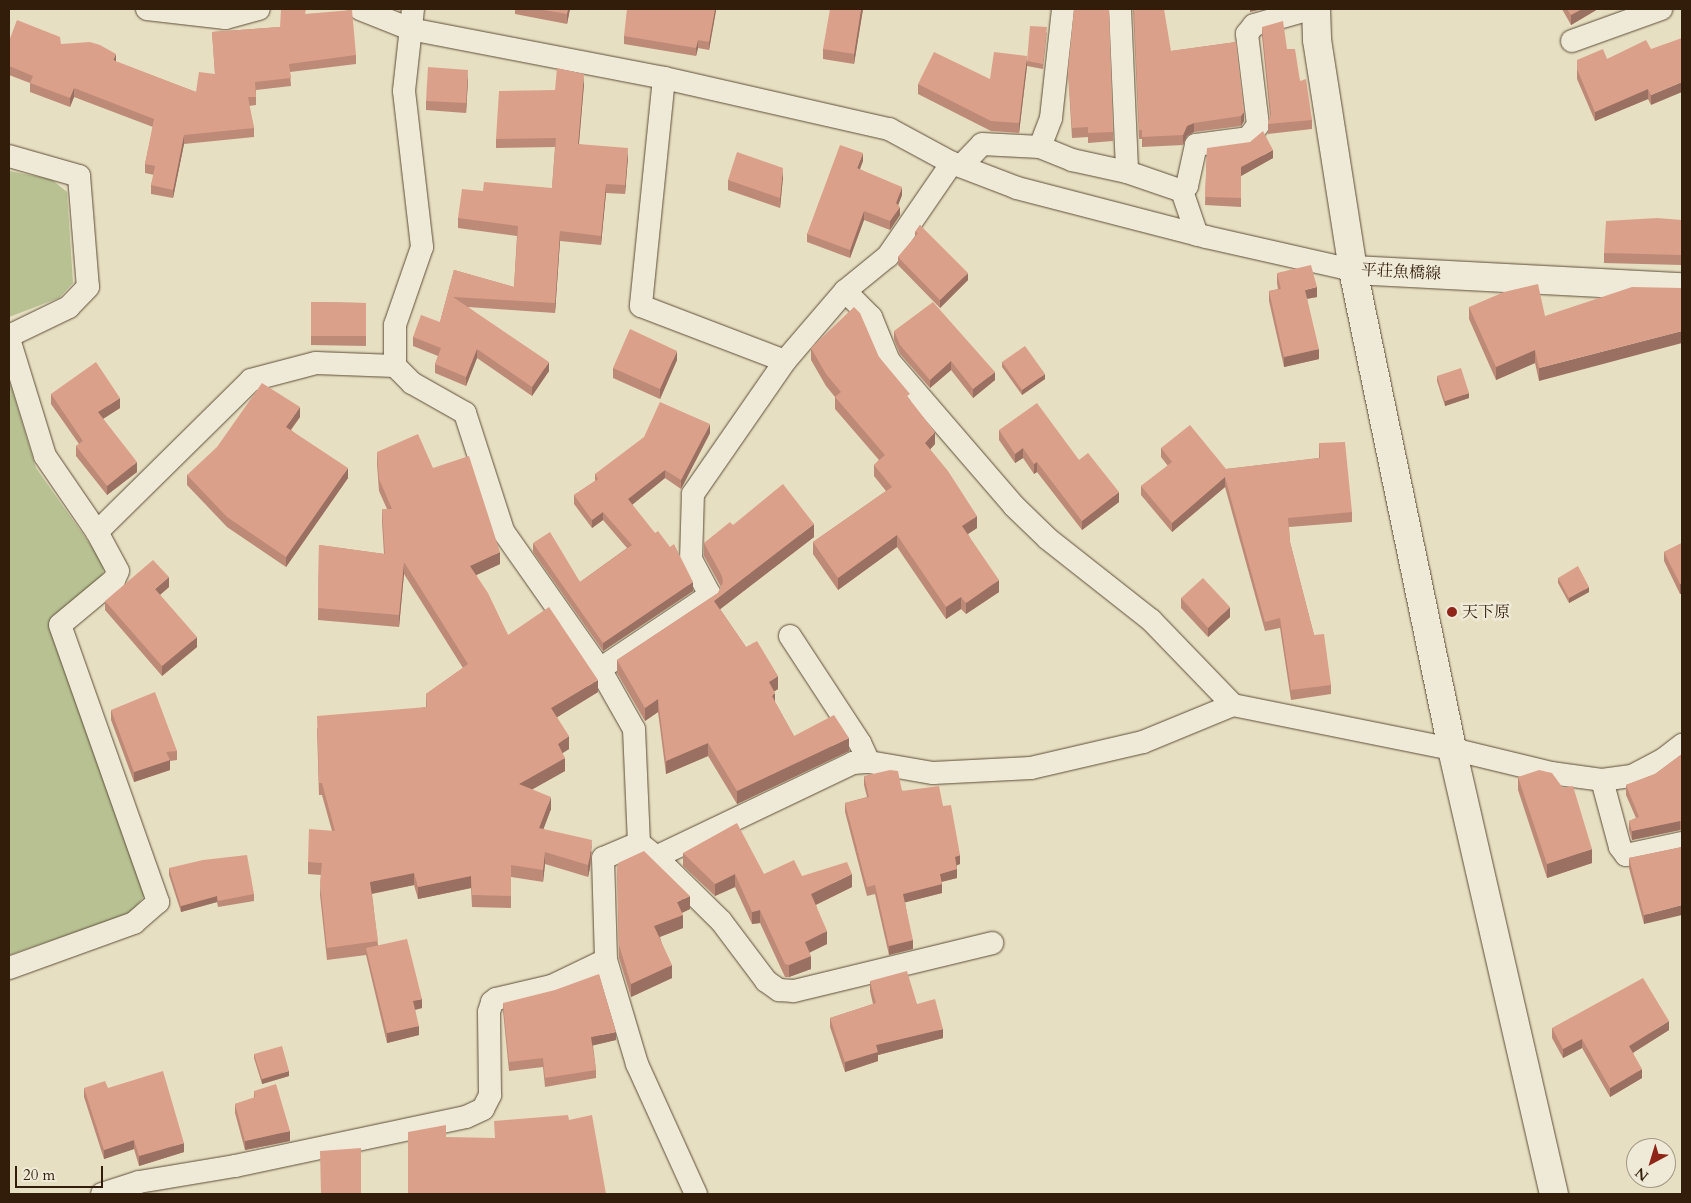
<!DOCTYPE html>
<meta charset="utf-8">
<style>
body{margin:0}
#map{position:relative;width:1691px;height:1203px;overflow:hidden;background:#e7dfc2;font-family:Cardo,"Noto Serif JP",serif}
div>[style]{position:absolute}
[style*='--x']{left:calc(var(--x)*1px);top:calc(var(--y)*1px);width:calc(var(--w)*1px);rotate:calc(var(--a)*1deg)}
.green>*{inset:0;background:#b7c192}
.roads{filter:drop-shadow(0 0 1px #5e4e38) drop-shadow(0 0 1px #5e4e38)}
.street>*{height:22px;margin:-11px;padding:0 11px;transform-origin:11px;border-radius:11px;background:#efead7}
.secondary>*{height:28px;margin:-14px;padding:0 14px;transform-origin:14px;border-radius:14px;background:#efead7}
.wall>*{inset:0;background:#bc8a77}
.shaded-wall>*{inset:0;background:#997061}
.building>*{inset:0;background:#dba08a}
.dots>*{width:14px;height:14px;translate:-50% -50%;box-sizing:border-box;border:2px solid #efead7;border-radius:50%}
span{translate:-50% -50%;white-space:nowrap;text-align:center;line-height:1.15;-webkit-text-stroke:5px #efead7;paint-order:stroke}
.street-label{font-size:16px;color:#311d0a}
.poi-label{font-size:16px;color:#311d0a}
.left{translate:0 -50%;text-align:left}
.frame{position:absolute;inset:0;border:10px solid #311d0a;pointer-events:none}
.north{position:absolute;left:1626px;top:1138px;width:50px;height:50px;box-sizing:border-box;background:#efead7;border:1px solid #a39885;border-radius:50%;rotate:219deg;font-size:14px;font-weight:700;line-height:20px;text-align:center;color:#311d0a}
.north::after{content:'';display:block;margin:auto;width:18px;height:22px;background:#8f2418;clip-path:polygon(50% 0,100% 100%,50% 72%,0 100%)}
.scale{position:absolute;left:15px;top:1166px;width:88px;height:22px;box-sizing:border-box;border:2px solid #311d0a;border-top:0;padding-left:6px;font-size:15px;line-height:18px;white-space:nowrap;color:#311d0a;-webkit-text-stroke:4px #efead7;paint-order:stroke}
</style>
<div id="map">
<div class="green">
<i style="clip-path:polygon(9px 171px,51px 179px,67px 192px,73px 283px,59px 298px,9px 317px)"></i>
<i style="clip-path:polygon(9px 379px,36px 468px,104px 564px,102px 585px,49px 627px,145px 895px,131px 913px,9px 955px)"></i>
</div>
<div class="roads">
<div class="street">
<i style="--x:147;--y:9;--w:79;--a:6.6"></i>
<i style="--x:225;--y:18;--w:35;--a:-15"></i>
<i style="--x:360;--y:9;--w:54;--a:21.8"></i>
<i style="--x:410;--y:29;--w:259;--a:10.9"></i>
<i style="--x:664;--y:78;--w:231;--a:12.8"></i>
<i style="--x:889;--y:129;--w:72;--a:28.4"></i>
<i style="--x:952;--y:163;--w:70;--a:21"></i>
<i style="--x:1017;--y:188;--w:195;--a:14.5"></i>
<i style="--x:1206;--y:237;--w:151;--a:12.7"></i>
<i style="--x:413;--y:9;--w:82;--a:96.3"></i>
<i style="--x:404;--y:91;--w:157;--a:83.4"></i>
<i style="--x:422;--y:247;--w:83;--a:109.1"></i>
<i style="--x:395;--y:325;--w:41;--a:90"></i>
<i style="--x:395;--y:366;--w:24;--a:45"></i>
<i style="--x:412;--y:383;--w:61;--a:29.5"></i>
<i style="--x:465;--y:413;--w:124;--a:72.1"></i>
<i style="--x:503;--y:531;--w:169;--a:54.9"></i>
<i style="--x:600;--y:669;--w:69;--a:60.5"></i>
<i style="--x:634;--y:729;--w:114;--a:87.5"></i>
<i style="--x:639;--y:843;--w:39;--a:157"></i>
<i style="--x:603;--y:858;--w:102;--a:88.3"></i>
<i style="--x:606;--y:960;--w:109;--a:73.4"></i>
<i style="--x:637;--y:1064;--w:143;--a:65.6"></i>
<i style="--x:1120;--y:9;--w:163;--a:87.5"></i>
<i style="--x:1572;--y:41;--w:95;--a:-19.8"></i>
<i style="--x:664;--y:78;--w:229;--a:95.8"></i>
<i style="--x:641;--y:306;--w:154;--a:20.9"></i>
<i style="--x:1040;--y:147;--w:31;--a:-69"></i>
<i style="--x:1051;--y:118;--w:110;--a:-83.7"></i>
<i style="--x:9;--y:156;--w:73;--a:15.9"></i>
<i style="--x:79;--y:176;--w:111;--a:85.4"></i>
<i style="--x:88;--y:287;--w:28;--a:134"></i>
<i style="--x:69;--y:307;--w:67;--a:154.2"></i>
<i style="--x:961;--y:166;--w:30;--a:-46"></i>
<i style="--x:982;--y:144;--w:58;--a:3"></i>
<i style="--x:1040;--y:147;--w:35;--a:22"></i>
<i style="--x:1072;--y:160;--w:56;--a:12.3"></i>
<i style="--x:1127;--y:172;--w:58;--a:19.1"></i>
<i style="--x:1197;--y:235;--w:46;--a:-108.8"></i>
<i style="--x:1182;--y:191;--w:7;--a:-45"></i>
<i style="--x:1187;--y:186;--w:42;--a:-77.6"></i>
<i style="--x:1196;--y:145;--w:52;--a:-7.7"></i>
<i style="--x:1248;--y:138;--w:16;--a:-52"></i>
<i style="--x:1258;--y:125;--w:92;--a:-96.9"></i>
<i style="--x:1247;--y:34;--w:11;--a:-52"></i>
<i style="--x:1254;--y:25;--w:58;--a:-15.9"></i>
<i style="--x:845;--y:291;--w:37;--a:45"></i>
<i style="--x:871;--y:317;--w:48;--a:67.8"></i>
<i style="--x:889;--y:361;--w:191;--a:49.2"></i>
<i style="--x:1014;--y:506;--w:47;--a:44.1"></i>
<i style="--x:1048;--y:539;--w:131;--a:38.2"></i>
<i style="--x:1151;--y:620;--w:118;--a:46"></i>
<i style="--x:9;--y:339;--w:122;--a:72.9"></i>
<i style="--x:45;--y:456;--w:92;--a:55.6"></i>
<i style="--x:97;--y:532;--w:44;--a:61.7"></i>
<i style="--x:118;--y:571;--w:10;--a:114"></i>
<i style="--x:114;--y:580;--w:70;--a:140.2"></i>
<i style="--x:60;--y:625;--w:294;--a:70.5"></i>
<i style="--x:158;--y:902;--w:32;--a:139"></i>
<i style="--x:134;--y:923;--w:133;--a:160.2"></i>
<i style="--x:97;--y:532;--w:216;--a:-44.6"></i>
<i style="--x:251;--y:380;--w:67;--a:-14.7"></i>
<i style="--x:316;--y:363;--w:79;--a:2.2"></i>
<i style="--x:790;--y:636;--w:128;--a:56.8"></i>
<i style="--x:860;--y:743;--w:21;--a:65"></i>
<i style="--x:600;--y:669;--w:133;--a:-33.9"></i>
<i style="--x:710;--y:595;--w:40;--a:-118"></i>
<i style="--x:691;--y:560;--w:66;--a:-88.3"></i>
<i style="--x:693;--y:494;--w:162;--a:-55.3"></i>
<i style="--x:785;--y:361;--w:92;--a:-49.4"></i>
<i style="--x:845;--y:291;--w:55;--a:-39.1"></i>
<i style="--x:888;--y:256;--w:113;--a:-55.5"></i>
<i style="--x:1602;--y:780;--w:69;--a:75"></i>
<i style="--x:1620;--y:847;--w:10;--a:53"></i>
<i style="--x:1626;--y:855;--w:57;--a:-12.1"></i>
<i style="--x:639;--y:843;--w:22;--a:39"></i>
<i style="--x:656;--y:857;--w:218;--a:-25.5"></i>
<i style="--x:853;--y:763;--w:16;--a:-4"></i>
<i style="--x:869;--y:762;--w:65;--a:9.8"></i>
<i style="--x:933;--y:773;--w:98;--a:-2.9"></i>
<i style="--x:1031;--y:768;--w:115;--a:-13.1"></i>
<i style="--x:1143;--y:742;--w:97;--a:-22.3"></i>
<i style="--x:1233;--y:705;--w:223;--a:11.4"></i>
<i style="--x:1452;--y:749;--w:102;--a:13.6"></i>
<i style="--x:1551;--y:773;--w:51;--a:7.8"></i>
<i style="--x:1602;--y:780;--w:30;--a:-8"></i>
<i style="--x:1632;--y:776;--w:36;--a:-28"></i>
<i style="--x:1664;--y:759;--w:23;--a:-38"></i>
<i style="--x:656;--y:857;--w:91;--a:44.6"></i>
<i style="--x:721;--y:921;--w:75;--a:53.1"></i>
<i style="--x:766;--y:981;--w:16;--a:35"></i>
<i style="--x:779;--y:990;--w:15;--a:4"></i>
<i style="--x:794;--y:991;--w:204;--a:-13.6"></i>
<i style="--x:102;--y:1194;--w:39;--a:-18"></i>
<i style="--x:139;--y:1182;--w:97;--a:-9.5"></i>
<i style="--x:235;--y:1166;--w:236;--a:-12"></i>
<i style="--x:466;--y:1117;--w:19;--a:-25"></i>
<i style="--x:483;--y:1109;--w:16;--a:-63"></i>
<i style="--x:490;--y:1095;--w:83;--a:-90.7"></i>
<i style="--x:489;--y:1012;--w:10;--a:-73"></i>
<i style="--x:492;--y:1002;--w:5;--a:-37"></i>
<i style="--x:496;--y:999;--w:57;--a:-13.1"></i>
<i style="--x:552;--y:986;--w:60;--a:-25.7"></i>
</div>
<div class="secondary">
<i style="--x:1316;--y:9;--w:31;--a:88"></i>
<i style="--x:1317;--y:40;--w:233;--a:81.1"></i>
<i style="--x:1353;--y:270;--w:489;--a:78.3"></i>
<i style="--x:1452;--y:749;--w:457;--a:77.1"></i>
<i style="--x:1353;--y:270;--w:329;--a:3"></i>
</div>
</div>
<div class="wall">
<i style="clip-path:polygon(515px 9px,570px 9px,567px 24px,515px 14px)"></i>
<i style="clip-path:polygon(716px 9px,709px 50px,698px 48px,696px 56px,624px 44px,624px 36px)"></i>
<i style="clip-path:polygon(863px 9px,854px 64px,823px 59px,823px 49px)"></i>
<i style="clip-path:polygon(1133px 9px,1171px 51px,1236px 42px,1244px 121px,1241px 126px,1194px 132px,1187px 136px,1183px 145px,1142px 147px,1142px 139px,1139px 139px)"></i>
<i style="clip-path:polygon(1562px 9px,1598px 9px,1571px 25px)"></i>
<i style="clip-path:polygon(306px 14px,356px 55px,356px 64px,290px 72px,291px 86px,256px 90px,256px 105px,249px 106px,254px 128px,254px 137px,184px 144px,173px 198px,151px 194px,151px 185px,154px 175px,145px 173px,145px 164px,153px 127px,74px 97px,70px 107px,30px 92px,30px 83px,9px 75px,9px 41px,61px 44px,116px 62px,196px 92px,215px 74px,212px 32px,280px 27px)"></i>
<i style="clip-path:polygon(1262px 27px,1287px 49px,1300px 81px,1312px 120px,1312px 129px,1268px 134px,1268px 124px,1270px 116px,1262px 36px)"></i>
<i style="clip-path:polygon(1047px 32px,1043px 69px,1027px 66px,1027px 61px)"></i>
<i style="clip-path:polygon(1651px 49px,1651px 105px,1648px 99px,1595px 121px,1577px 79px,1577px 60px,1607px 59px)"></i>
<i style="clip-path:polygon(1027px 66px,1019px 133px,991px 131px,918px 94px,918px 84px,990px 79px)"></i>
<i style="clip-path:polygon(1068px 71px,1113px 132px,1113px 141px,1088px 143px,1088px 137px,1072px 138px)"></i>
<i style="clip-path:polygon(468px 79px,466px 113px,426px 110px,426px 101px)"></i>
<i style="clip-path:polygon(584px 84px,579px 144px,628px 157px,625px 194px,606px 193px,601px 245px,560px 241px,555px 313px,468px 307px,549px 371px,532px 396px,477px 358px,466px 386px,435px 373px,435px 364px,438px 356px,413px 346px,413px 337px,440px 322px,454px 270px,514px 287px,517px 236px,458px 228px,458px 218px,483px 191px,552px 188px,555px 147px,496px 148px,496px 139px,555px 90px)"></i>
<i style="clip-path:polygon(1207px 148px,1273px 158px,1241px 176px,1241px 207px,1205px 205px)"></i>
<i style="clip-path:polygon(863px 161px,860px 169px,902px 195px,898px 205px,900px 215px,890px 230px,864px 220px,850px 258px,807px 242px,807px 234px)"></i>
<i style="clip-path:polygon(783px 177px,780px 208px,728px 190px,728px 180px)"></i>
<i style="clip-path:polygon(1682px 220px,1682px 265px,1604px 263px,1604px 253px)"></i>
<i style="clip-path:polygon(920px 225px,968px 280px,940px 308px,898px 265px,898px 257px,915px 237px,915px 232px)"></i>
<i style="clip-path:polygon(1277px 273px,1317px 297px,1307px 299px,1319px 359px,1284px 367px,1269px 301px,1269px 291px,1278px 289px,1277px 283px)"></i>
<i style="clip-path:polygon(311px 302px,366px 303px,366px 346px,311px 345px)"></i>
<i style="clip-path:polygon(1469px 307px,1545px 316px,1539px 381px,1535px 363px,1496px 380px,1469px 319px)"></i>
<i style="clip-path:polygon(894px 331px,995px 380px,973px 398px,951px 370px,930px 388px,900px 354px,894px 340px)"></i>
<i style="clip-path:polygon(811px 348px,879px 357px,910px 400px,935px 444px,930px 449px,977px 528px,968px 534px,999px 592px,966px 614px,961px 609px,946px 619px,897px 547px,838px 590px,813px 554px,813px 542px,886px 491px,874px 476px,874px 465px,879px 460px,835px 409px,835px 397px,826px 386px,811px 360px)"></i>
<i style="clip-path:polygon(677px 360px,660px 399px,613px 378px,613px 368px)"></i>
<i style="clip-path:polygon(1002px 362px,1045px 379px,1022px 395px,1002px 367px)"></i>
<i style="clip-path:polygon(1437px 376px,1469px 398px,1445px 406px,1437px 381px)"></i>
<i style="clip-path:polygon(51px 394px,120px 408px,103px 419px,137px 472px,107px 495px,76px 456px,76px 446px,79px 444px,51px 404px)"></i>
<i style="clip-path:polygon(300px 417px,291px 430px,348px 478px,286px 567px,227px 527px,187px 485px,187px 475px)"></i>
<i style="clip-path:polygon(999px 430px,1079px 460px,1119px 502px,1082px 530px,1037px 472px,1034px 474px,1023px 458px,1015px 463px,999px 440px)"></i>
<i style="clip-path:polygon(710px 433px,681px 489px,665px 478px,632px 505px,693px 591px,603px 651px,533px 552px,533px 543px,580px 582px,627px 548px,603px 520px,592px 528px,574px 504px,574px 495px,595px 481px,595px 474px)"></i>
<i style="clip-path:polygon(1319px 443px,1352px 512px,1352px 522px,1289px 527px,1290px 542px,1314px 635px,1331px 685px,1331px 694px,1291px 700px,1280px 628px,1265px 631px,1225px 487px,1172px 532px,1141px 495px,1141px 486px,1168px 466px,1161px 457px,1161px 448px,1226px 469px,1319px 458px)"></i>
<i style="clip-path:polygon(377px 452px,433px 468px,500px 564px,476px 575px,508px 635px,598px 692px,557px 717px,569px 749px,562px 753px,565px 771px,532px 789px,551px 809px,543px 829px,592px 852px,590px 868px,588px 877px,545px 864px,543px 882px,511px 877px,511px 908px,472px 907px,471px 888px,418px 899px,414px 885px,372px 894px,378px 945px,422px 1008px,415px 1010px,419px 1035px,387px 1043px,366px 955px,327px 960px,320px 895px,321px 875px,308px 874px,308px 862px,332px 831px,322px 795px,319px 795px,317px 728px,426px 707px,426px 694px,463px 668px,404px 574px,399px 627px,318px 620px,319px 545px,384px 554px,382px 522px,382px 509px,387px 509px,379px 491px,377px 464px)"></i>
<i style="clip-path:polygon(733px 525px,814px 537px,720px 609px,746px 647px,778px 689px,774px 691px,775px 702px,794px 736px,849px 751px,737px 804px,708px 756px,666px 774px,658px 712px,645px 721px,617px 673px,617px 660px,718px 593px,721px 587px,704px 556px,704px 543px)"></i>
<i style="clip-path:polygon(1682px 543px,1682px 593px,1680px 594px,1664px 561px,1664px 552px)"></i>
<i style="clip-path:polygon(1558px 578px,1589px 592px,1569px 603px,1558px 583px)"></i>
<i style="clip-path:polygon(169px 587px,160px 595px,197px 647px,162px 676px,105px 610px,105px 601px)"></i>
<i style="clip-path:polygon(1181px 598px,1230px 617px,1208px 637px,1181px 608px)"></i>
<i style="clip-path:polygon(111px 710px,177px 751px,177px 760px,170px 761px,170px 770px,134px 782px,111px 720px)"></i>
<i style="clip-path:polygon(1682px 754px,1682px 831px,1680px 830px,1632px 840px,1629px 830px,1629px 821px,1636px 818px,1626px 795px,1626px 785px,1655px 774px)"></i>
<i style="clip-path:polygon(864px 776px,943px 806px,960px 864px,957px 865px,957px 878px,942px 882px,942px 893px,905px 902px,913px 949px,889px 955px,875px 894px,867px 896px,845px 812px,845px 803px,867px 797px,864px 785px)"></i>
<i style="clip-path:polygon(1518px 777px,1592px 863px,1547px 878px,1518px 790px)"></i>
<i style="clip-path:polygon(1682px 847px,1644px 924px,1629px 868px,1629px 858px)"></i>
<i style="clip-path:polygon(683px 853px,764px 874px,802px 876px,852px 887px,816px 905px,827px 944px,809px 952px,811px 969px,789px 977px,785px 977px,760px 923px,752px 924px,735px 887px,715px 896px,683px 866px)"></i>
<i style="clip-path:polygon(169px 868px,254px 894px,254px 901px,218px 907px,217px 902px,181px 912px,169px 875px)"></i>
<i style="clip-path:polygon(617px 868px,690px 909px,682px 913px,683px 928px,660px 937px,672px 978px,631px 997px,619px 958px)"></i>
<i style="clip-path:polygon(870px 981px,917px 1004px,943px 1038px,878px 1055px,878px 1061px,845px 1072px,830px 1027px,830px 1018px,873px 1004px,870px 991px)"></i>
<i style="clip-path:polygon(503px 1003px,616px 1040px,593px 1045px,596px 1070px,596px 1078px,545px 1087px,543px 1067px,509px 1071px,503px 1011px)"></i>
<i style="clip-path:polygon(1552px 1028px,1669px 1030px,1633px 1053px,1642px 1078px,1610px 1097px,1582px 1048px,1563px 1058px,1552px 1038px)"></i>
<i style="clip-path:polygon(254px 1054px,289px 1076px,262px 1084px,254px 1058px)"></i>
<i style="clip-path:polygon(84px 1088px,184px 1152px,139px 1166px,134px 1149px,104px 1159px,84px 1097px)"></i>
<i style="clip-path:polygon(254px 1091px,290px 1141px,245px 1150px,235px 1113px,235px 1104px,254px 1098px)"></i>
</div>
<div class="shaded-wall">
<i style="clip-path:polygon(568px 9px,570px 9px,567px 24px,567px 14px)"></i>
<i style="clip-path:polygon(715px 9px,716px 9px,716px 11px,709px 50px,709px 42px)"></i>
<i style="clip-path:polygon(861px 9px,863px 9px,854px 64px,854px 54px)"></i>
<i style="clip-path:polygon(1250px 9px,1263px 9px,1250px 12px)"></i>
<i style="clip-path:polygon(1582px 9px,1598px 9px,1571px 25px,1571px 15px)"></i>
<i style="clip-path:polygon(698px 40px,698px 48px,696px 56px,696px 48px)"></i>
<i style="clip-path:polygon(116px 54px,116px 62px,113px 60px)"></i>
<i style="clip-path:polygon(1027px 56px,1027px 66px,1019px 133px,1019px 123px)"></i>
<i style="clip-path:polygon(468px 70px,468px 79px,466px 113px,466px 103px)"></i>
<i style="clip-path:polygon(584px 74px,584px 84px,578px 154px,578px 144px)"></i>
<i style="clip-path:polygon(1682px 82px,1682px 92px,1651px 105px,1651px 95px)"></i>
<i style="clip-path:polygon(74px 88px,74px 97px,70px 107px,70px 98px)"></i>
<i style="clip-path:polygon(1648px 89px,1648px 99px,1595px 121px,1595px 112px)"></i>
<i style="clip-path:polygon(1244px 112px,1244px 121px,1241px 126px,1241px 116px)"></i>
<i style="clip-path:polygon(1194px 123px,1194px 132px,1187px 136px,1183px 145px,1183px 135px,1187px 126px)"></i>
<i style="clip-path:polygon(184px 135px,184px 144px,173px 198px,173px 190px)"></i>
<i style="clip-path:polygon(628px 148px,628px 157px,625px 194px,625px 185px)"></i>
<i style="clip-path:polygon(1273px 150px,1273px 158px,1241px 176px,1241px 167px)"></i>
<i style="clip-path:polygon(863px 153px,863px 161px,857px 176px,857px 168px)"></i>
<i style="clip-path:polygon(783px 168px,783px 177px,780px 208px,780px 198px)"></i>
<i style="clip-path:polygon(606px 184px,606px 193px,601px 245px,601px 236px)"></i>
<i style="clip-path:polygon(902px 187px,902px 195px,896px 211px,896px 203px)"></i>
<i style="clip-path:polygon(900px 207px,900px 215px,890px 230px,890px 221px)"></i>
<i style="clip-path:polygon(864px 211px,864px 220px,850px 258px,850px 250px)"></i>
<i style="clip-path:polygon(560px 231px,560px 241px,555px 313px,555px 303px)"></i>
<i style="clip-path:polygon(968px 273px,968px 280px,940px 308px,940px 300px)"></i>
<i style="clip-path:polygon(1317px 287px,1317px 297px,1305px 299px,1305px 290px)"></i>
<i style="clip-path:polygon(1682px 331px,1682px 343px,1539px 381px,1539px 368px)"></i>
<i style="clip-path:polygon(477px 349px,477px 358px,466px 386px,466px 377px)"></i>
<i style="clip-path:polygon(1319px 349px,1319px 359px,1284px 367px,1284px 357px)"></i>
<i style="clip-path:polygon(1535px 350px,1535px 363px,1496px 380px,1496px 367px)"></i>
<i style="clip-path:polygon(677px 351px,677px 360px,660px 399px,660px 389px)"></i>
<i style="clip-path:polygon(951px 361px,951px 370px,930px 388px,930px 380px)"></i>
<i style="clip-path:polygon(549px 362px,549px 371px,532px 396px,532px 387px)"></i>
<i style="clip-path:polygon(995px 372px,995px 380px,973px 398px,973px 389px)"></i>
<i style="clip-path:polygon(1045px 374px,1045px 379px,1022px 395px,1022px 390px)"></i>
<i style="clip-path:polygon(1469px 393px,1469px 398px,1445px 406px,1445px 401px)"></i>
<i style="clip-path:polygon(120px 398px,120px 408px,98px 422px,98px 412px)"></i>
<i style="clip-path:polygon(300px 407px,300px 417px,286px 436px,286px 427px)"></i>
<i style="clip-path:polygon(710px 424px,710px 433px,681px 489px,681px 480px)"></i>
<i style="clip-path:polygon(935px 432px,935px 444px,925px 455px,925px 443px)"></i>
<i style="clip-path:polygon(1023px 448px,1023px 458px,1015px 463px,1015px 454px)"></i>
<i style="clip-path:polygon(137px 462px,137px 472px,107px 495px,107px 486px)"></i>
<i style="clip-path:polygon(1037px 462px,1037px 472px,1034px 474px,1034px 464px)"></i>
<i style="clip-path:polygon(348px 468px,348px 478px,286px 567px,286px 557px)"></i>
<i style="clip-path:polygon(665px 470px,665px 478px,628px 508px,628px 499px)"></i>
<i style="clip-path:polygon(1225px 477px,1225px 487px,1172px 532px,1172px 523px)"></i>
<i style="clip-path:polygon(1119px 492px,1119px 502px,1082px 530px,1082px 521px)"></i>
<i style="clip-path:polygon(603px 512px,603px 520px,592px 528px,592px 520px)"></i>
<i style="clip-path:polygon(977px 516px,977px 528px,962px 538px,962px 526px)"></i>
<i style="clip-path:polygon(814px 524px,814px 537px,714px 614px,714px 601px)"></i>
<i style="clip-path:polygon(897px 535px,897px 547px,838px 590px,838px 578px)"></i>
<i style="clip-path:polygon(500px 552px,500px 564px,470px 578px,470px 566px)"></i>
<i style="clip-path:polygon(404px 562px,404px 574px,399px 627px,399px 615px)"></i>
<i style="clip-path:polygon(169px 577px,169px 587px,155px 599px,155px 589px)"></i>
<i style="clip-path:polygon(999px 580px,999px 592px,966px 614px,966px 603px)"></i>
<i style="clip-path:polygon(693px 582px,693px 591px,603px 651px,603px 643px)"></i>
<i style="clip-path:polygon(1682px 583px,1682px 593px,1680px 594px,1680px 584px)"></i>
<i style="clip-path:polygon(1589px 587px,1589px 592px,1569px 603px,1569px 598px)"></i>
<i style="clip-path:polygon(961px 597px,961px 609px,946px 619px,946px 607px)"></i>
<i style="clip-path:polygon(1230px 607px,1230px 617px,1208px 637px,1208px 628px)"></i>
<i style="clip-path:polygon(197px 637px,197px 647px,162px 676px,162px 666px)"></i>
<i style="clip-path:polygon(778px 676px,778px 689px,769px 695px,769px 682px)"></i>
<i style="clip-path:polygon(598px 680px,598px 692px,551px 721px,551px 708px)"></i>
<i style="clip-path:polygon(775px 693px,775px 706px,772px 696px)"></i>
<i style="clip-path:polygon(658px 699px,658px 712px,645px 721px,645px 708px)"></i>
<i style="clip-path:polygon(569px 736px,569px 749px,558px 756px,558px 744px)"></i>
<i style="clip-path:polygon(849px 738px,849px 751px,737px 804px,737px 791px)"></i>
<i style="clip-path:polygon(708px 743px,708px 756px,666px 774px,666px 761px)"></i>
<i style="clip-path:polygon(565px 758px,565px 771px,519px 797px,519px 784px)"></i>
<i style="clip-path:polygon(170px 760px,170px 770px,134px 782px,134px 772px)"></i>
<i style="clip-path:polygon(551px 797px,551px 809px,539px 841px,539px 828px)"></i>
<i style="clip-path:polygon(1680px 821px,1680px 830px,1632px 840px,1632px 831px)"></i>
<i style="clip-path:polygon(592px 840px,590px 868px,588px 877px,588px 865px)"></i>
<i style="clip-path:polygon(1592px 849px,1592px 863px,1547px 878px,1547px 864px)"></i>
<i style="clip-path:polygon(545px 852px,545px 864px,543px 882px,543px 870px)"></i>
<i style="clip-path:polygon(960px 855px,960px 864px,955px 866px,955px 857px)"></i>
<i style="clip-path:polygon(957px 869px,957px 878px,940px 882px,940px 874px)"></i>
<i style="clip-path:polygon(414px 873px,414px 885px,370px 894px,370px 882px)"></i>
<i style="clip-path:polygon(735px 874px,735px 887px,715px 896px,715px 884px)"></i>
<i style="clip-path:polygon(852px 874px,852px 887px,811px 907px,811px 894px)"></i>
<i style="clip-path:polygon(471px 876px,471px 888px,418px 899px,418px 887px)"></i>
<i style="clip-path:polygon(942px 884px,942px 893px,903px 903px,903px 894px)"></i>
<i style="clip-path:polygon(217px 896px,217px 902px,181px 912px,181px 906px)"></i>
<i style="clip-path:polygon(690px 896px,690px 909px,677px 915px,677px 902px)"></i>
<i style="clip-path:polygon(1682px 905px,1682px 915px,1644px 924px,1644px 915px)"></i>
<i style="clip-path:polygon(760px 910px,760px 923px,752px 924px,752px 912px)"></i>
<i style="clip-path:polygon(683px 915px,683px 928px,654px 939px,654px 926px)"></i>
<i style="clip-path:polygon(827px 931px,827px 944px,805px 955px,805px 942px)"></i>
<i style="clip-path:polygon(913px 940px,913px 949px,889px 955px,889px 946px)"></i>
<i style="clip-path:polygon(811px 956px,811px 969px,789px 977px,789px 965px)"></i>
<i style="clip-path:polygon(672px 965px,672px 978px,631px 997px,631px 984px)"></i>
<i style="clip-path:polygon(422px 999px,422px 1008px,413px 1010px,413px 1001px)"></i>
<i style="clip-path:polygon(1669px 1021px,1669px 1030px,1629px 1055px,1629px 1046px)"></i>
<i style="clip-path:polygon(419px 1026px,419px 1035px,387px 1043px,387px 1033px)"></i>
<i style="clip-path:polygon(943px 1029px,943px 1038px,878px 1055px,878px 1061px,845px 1072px,845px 1062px,876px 1045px)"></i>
<i style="clip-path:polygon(616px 1032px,616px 1040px,591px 1046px,591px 1037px)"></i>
<i style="clip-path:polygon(1582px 1039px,1582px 1048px,1563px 1058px,1563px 1049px)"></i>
<i style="clip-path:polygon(1642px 1069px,1642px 1078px,1610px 1097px,1610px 1088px)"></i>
<i style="clip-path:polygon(289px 1071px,289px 1076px,262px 1084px,262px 1079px)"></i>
<i style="clip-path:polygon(290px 1131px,290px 1141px,245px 1150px,245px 1141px)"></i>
<i style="clip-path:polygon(134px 1140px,134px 1149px,104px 1159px,104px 1150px)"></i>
<i style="clip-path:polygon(184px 1143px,184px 1152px,139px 1166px,139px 1156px)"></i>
</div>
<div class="building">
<i style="clip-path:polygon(281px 9px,306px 9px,305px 14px,352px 10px,356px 55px,289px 64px,291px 78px,255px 82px,256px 97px,248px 97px,254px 128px,184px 135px,173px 190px,151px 185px,155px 166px,145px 164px,154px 119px,74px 88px,70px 98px,30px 83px,33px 76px,9px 66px,9px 41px,17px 20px,60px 37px,61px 44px,90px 42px,100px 45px,116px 54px,113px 60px,196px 92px,199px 72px,215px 74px,212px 32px,280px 27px)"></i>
<i style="clip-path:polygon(538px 9px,568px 9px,567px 14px)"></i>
<i style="clip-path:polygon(627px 9px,715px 9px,709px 42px,698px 40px,696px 48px,624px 36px)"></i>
<i style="clip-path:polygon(830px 9px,861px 9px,854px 54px,823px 49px)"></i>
<i style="clip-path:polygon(1074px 9px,1109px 9px,1113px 132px,1088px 133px,1088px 127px,1072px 128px,1068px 71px)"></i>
<i style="clip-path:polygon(1134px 9px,1164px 9px,1171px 51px,1236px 42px,1244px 112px,1241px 116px,1194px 123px,1187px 126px,1183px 135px,1142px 137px,1142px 130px,1139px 130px)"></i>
<i style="clip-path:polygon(1567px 9px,1582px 9px,1571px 15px)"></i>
<i style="clip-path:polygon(1283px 21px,1287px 49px,1295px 49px,1300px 81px,1306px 79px,1312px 120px,1268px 124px,1271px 114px,1262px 27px)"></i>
<i style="clip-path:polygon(1030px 26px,1047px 27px,1043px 64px,1027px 61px)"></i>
<i style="clip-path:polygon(1682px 38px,1682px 82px,1651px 95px,1648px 89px,1595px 112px,1577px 69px,1577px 60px,1603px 49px,1607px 59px,1646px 40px,1651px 49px)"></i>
<i style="clip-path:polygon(934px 52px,990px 79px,994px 52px,1027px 56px,1019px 123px,991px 121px,918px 84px)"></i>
<i style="clip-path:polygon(428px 67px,468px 70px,466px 103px,426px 101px)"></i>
<i style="clip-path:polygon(557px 68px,584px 74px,578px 144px,628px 148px,625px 185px,606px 184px,601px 236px,560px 231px,555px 303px,453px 297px,549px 362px,532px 387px,477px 349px,466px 377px,435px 364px,441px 348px,413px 337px,421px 315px,440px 322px,454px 270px,514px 287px,518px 226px,458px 218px,462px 189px,483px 191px,484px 182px,552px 188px,556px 138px,496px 139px,499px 91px,555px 90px)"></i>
<i style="clip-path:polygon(1263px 131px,1273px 150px,1241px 167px,1241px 198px,1205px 197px,1207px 148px,1250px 142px)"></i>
<i style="clip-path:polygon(840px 145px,863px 153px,857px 168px,902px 187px,896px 203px,900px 207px,890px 221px,864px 211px,850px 250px,807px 234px)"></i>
<i style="clip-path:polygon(737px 152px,783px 168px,780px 198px,728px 180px)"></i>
<i style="clip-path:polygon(1657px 218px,1682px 220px,1682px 255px,1604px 253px,1606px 221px)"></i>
<i style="clip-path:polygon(920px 225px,968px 273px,940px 300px,898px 257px,918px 233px,915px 232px)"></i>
<i style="clip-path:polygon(1311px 265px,1317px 287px,1305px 290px,1319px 349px,1284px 357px,1269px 291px,1281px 289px,1277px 273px)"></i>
<i style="clip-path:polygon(1538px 284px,1545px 316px,1632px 287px,1682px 288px,1682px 331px,1539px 368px,1535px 350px,1496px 367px,1469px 307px,1504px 292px)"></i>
<i style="clip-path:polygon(311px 302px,366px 303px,366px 336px,311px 336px)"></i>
<i style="clip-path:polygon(933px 302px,995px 372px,973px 389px,951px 361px,930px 380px,900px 345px,894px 331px)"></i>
<i style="clip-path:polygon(854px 307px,860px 313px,879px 357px,910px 394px,907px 396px,935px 432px,925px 443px,948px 471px,977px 516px,962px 526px,999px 580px,966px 603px,961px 597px,946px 607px,897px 535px,838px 578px,813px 542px,892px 487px,874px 465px,885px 455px,835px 397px,841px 392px,826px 374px,811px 348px)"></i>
<i style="clip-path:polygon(630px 329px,677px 351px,660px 389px,613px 368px)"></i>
<i style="clip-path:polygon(1025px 346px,1045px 374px,1022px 390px,1002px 362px)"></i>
<i style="clip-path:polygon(96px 362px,120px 398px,98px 412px,137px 462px,107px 486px,76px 446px,83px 441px,51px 394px)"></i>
<i style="clip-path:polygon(1461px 368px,1469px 393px,1445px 401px,1437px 376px)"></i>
<i style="clip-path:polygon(262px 383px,300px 407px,286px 427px,348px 468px,286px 557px,227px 517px,187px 475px,217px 447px)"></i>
<i style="clip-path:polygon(660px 402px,710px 424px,681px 480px,665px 470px,628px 499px,655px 533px,658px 531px,670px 547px,674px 544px,693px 582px,603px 643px,533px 543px,550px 532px,580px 582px,632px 545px,603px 512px,592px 520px,574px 495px,598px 479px,595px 474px,644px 437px)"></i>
<i style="clip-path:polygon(1037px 403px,1079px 460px,1088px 453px,1119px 492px,1082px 521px,1037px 462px,1034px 464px,1023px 448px,1015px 454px,999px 430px)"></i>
<i style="clip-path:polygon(1190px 425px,1226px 469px,1320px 458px,1319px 443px,1345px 442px,1352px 512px,1288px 518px,1290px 542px,1314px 635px,1324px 634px,1331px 685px,1291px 690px,1280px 618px,1265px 622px,1225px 477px,1172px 523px,1141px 486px,1172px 462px,1161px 448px)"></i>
<i style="clip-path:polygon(418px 434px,433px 468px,469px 456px,500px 552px,470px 566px,488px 593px,508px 635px,549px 607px,598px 680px,551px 708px,569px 736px,558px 744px,565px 758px,519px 784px,551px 797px,539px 828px,592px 840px,590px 856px,588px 865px,545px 852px,543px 870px,511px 865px,511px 896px,472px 895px,471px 876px,418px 887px,414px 873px,370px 882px,378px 941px,327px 948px,320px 883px,322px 863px,308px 862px,309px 829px,335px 831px,322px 783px,319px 783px,317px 716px,427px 707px,426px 694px,468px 664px,404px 562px,399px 615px,318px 608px,319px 545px,385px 554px,382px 509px,392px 509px,379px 479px,377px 452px)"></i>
<i style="clip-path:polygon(783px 484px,814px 524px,714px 601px,746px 647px,757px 641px,778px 676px,769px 682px,775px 693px,772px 696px,794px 736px,834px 715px,849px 738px,737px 791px,708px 743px,666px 761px,658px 699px,645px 708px,617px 660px,718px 593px,723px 582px,722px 576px,704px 543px,730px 522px,733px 525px)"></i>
<i style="clip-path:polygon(1682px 543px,1682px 583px,1680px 584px,1664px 552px)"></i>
<i style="clip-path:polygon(153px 560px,169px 577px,155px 589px,197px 637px,162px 666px,105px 601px)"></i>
<i style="clip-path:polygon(1578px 566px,1589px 587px,1569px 598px,1558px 578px)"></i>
<i style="clip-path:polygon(1203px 578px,1230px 607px,1208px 628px,1181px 598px)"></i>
<i style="clip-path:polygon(155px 692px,177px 751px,166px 752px,170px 760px,134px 772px,111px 710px)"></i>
<i style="clip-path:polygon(1682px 754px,1682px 821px,1680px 821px,1632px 831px,1629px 821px,1639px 817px,1626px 785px,1655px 774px)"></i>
<i style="clip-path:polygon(890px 770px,898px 771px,902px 791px,939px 786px,943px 806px,951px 805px,960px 855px,955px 857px,957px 869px,940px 874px,942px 884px,903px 894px,913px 940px,889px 946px,875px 885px,867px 887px,845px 803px,869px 797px,864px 776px)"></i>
<i style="clip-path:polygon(1539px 770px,1552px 773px,1563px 788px,1573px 786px,1592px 849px,1547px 864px,1518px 777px)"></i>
<i style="clip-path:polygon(737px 823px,764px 874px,794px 860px,802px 876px,847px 862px,852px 874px,811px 894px,827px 931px,805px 942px,811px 956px,789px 965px,785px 964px,760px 910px,752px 912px,735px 874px,715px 884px,683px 853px)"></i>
<i style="clip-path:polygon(1682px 847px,1682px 905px,1644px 915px,1629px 858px)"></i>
<i style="clip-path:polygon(644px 851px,690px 896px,677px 902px,683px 915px,654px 926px,672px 965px,631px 984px,619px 945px,617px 868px,618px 863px)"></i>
<i style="clip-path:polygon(247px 855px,254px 894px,218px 901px,217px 896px,181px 906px,169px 868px,203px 860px)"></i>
<i style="clip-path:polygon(407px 939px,422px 999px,413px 1001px,419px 1026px,387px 1033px,366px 948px)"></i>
<i style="clip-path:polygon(907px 971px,917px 1004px,935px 999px,943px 1029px,876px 1045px,878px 1052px,845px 1062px,830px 1018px,876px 1003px,870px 981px)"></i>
<i style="clip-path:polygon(599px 974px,616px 1032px,591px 1037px,596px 1070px,545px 1078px,543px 1058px,509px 1062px,503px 1003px,555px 990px)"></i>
<i style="clip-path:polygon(1643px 978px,1669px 1021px,1629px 1046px,1642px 1069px,1610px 1088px,1582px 1039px,1563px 1049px,1552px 1028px)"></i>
<i style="clip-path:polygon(282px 1046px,289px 1071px,262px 1079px,254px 1054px)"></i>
<i style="clip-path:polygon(163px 1071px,184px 1143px,139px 1156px,134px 1140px,104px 1150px,84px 1088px,105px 1081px,108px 1088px)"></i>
<i style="clip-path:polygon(276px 1084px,290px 1131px,245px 1141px,235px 1104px,255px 1097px,254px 1091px)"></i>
<i style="clip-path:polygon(568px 1115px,569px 1120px,592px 1115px,606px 1194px,408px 1194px,408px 1132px,446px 1125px,446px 1137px,495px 1138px,494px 1121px)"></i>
<i style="clip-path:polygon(361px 1148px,361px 1194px,321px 1194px,320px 1151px)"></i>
</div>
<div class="dots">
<i style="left:1452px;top:612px;background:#8f2418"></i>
</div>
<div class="street-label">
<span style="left:1401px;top:272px;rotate:3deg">平荘魚橋線</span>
</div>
<div class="poi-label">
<span class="left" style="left:1462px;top:612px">天下原</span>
</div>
<div class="frame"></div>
<div class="north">N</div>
<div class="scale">20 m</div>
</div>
